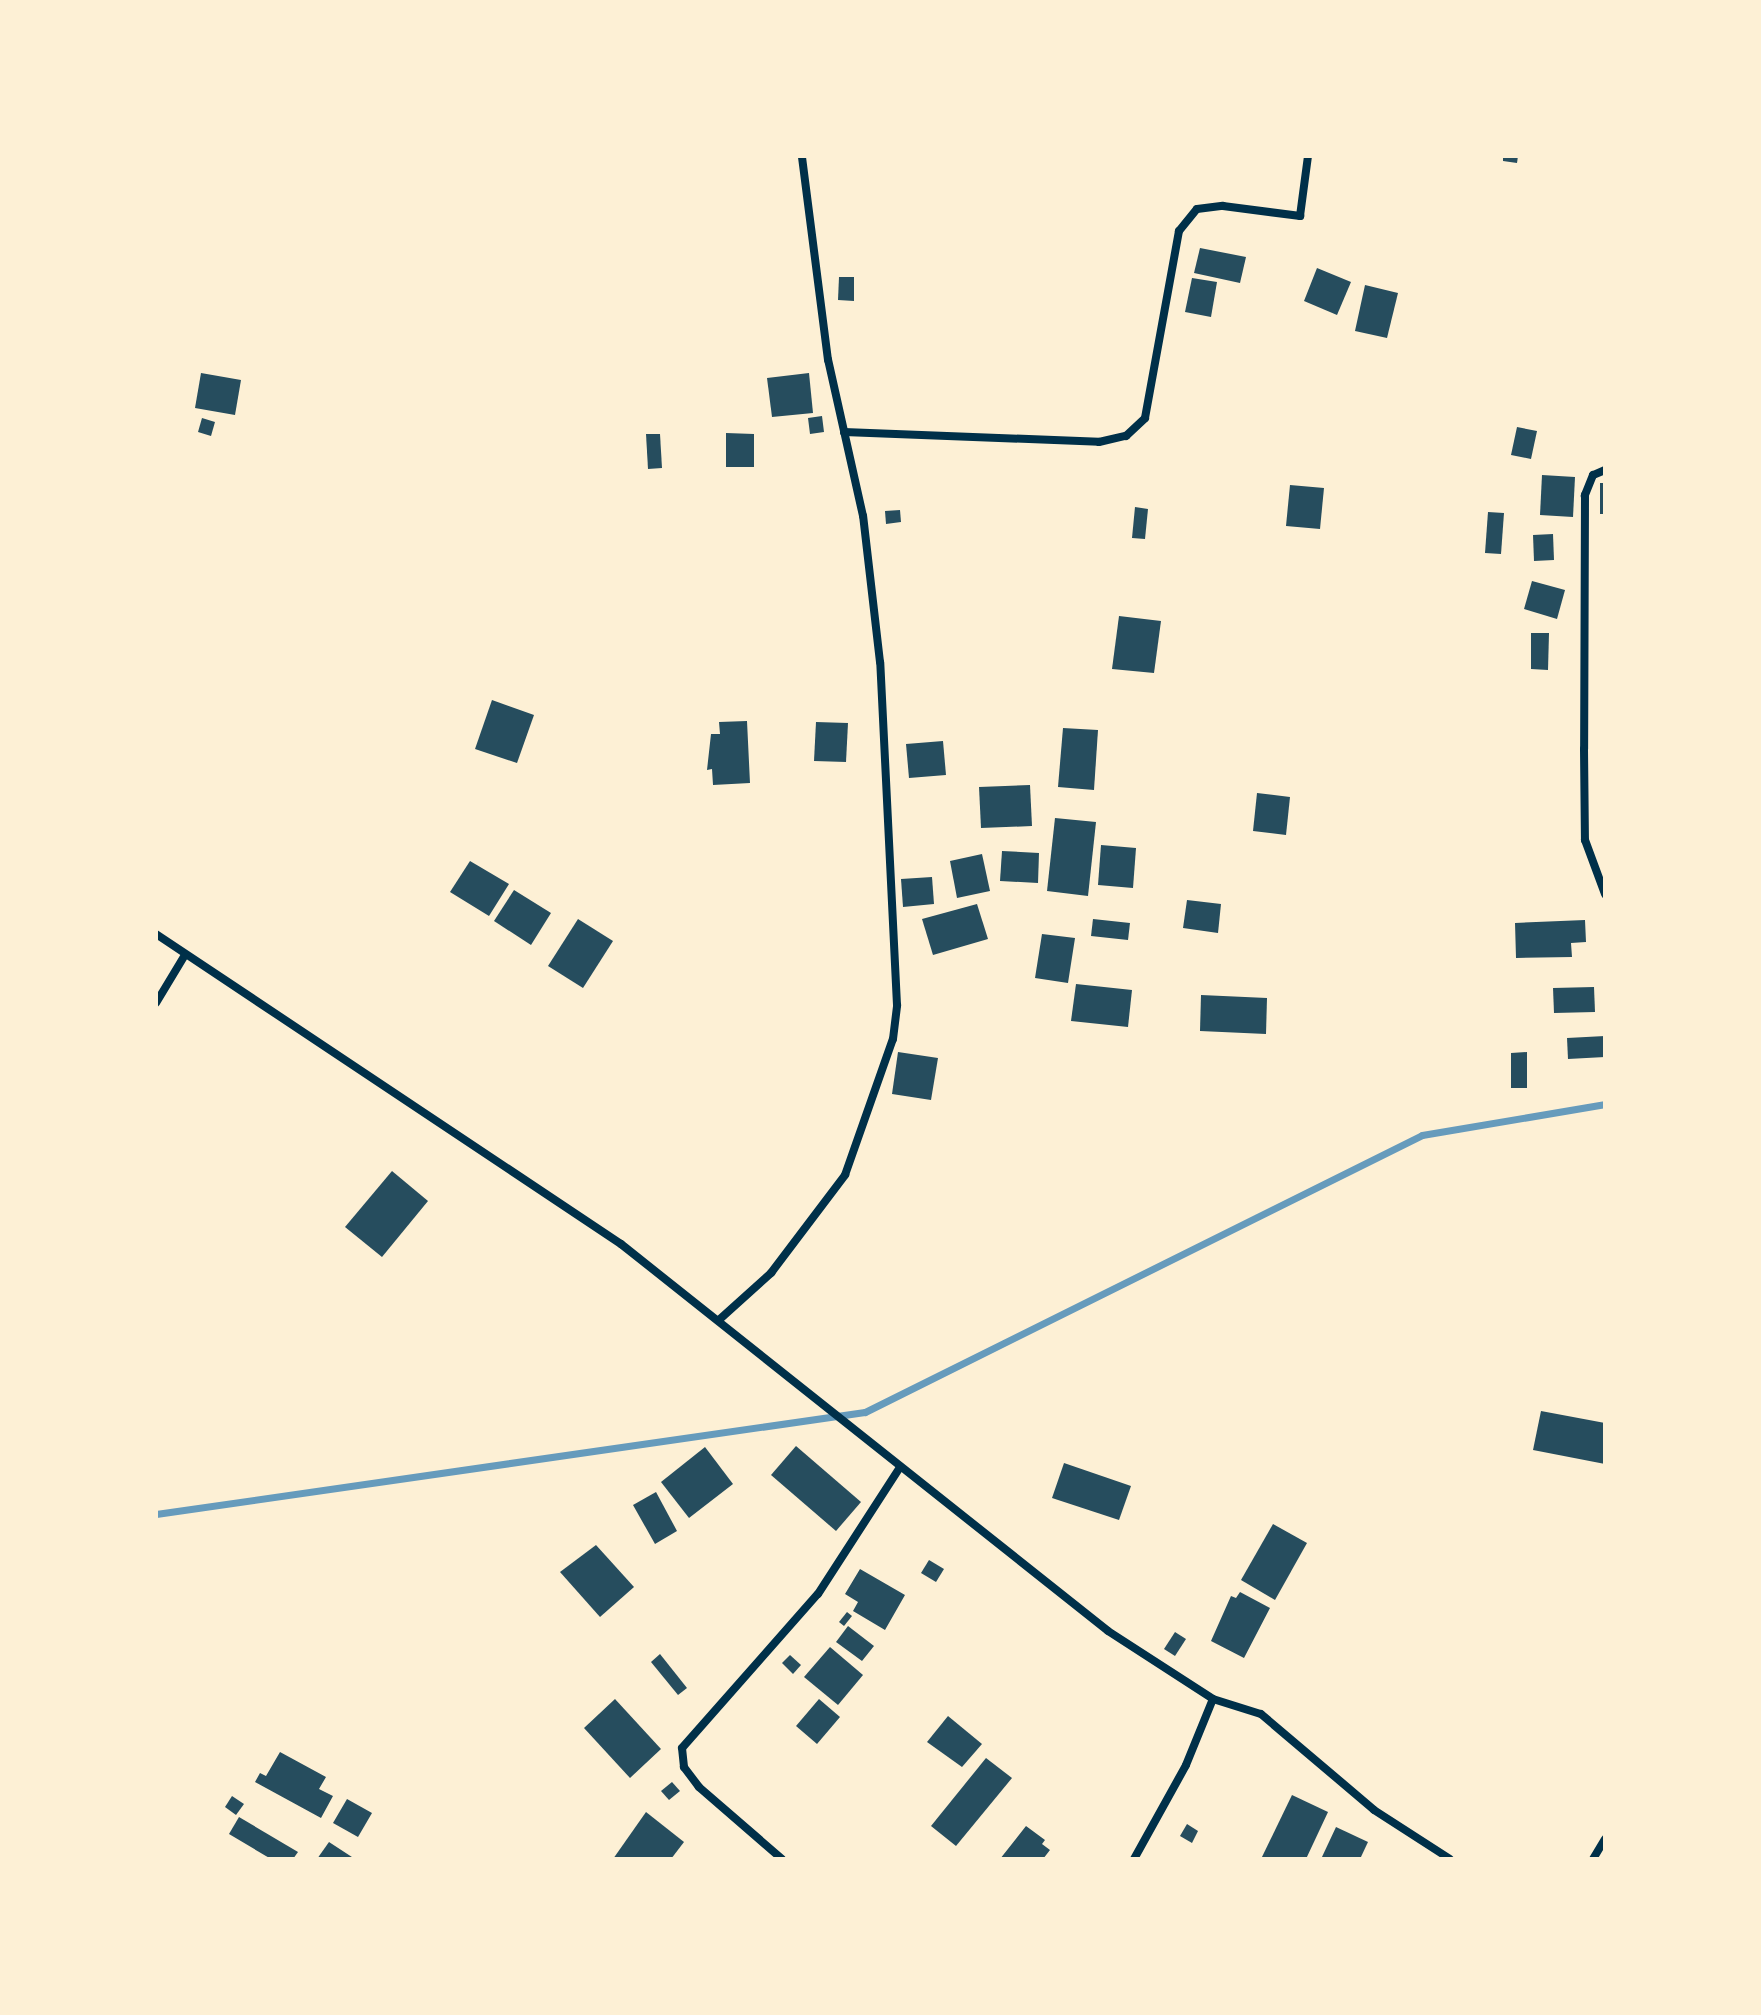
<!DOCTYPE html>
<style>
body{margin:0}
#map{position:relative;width:1761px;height:2015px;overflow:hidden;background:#fdf0d5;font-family:"PT Sans",sans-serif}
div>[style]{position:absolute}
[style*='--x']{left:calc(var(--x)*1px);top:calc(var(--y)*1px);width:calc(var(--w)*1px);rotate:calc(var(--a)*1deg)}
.stream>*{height:7px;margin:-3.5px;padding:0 3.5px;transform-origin:3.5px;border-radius:3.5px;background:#669bbc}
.building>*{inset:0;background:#264d5e}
.minor>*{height:8px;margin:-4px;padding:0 4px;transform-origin:4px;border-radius:4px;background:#003049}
span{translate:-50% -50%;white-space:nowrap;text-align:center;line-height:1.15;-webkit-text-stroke:8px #fdf0d5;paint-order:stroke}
.frame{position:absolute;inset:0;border:158px solid #fdf0d5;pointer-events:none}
</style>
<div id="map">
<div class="stream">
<i style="--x:156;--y:1514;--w:716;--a:-8.19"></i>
<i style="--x:865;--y:1412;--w:622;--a:-26.44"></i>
<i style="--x:1422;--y:1135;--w:186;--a:-9.6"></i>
</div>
<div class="building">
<i style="clip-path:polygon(1503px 156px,1518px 156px,1517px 163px,1503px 161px)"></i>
<i style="clip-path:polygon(1200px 248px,1246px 257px,1240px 283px,1194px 273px)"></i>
<i style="clip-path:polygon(1317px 268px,1351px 282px,1337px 315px,1304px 301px)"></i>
<i style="clip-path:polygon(839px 277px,854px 277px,854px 301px,838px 300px)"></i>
<i style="clip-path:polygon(1192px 278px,1217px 282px,1211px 317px,1185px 312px)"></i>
<i style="clip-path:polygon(1365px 285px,1398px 293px,1387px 338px,1355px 331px)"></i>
<i style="clip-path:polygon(201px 373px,241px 380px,235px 415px,195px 408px)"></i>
<i style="clip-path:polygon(809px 373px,813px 413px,772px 417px,767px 378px)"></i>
<i style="clip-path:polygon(822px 416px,824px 432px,810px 434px,808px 418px)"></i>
<i style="clip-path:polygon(202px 418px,215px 422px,211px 436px,198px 432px)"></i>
<i style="clip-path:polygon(1517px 427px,1537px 431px,1531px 459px,1511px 455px)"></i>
<i style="clip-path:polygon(726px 433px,754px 434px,754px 467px,726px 467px)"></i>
<i style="clip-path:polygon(646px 434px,660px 434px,662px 468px,648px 469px)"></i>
<i style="clip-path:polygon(1542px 475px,1575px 477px,1573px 517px,1540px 515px)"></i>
<i style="clip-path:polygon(1600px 483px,1605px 483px,1605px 514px,1600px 514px)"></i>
<i style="clip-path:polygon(1290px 485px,1324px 488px,1320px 529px,1286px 526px)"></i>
<i style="clip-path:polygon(1135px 507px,1148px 509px,1145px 539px,1132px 538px)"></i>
<i style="clip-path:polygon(900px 510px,901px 522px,886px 524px,885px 511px)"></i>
<i style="clip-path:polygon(1488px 512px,1504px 513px,1501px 554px,1485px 553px)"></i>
<i style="clip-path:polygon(1553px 534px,1554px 560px,1534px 561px,1533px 535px)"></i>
<i style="clip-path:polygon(1532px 581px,1565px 590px,1557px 619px,1524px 609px)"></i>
<i style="clip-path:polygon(1119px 616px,1161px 621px,1154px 673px,1112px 669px)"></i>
<i style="clip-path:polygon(1531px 633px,1549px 633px,1548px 670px,1531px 669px)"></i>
<i style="clip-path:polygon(492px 700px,534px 715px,517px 763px,475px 749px)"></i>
<i style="clip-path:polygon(747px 721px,750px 783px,713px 785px,712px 769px,707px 770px,711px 734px,720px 734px,719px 722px)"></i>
<i style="clip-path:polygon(816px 722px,848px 723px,846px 762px,814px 761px)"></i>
<i style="clip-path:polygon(1063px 728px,1098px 730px,1094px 790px,1058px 787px)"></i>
<i style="clip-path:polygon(943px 741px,946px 775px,909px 778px,906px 744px)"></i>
<i style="clip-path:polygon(1030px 785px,1032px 826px,981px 828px,979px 787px)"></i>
<i style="clip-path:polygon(1257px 793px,1290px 797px,1286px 835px,1253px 831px)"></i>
<i style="clip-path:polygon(1055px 818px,1096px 822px,1088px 896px,1047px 891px)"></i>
<i style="clip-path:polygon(1101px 845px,1136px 848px,1133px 888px,1098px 885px)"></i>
<i style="clip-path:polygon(1002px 851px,1039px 853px,1038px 883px,1000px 881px)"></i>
<i style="clip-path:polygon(982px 854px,990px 891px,957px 898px,950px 861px)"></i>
<i style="clip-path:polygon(470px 861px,509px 884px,489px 916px,450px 892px)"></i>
<i style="clip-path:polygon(932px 877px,934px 904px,903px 907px,901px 879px)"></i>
<i style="clip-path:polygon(514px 890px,551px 913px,531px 945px,494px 921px)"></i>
<i style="clip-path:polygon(1187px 900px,1221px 904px,1218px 933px,1183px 928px)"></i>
<i style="clip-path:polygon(977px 904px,988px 939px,933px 955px,922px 919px)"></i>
<i style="clip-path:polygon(578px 919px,613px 941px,583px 988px,548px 966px)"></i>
<i style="clip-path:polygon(1093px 919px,1130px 923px,1128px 940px,1091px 936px)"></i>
<i style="clip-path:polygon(1585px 920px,1586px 942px,1571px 943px,1572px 957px,1516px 958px,1515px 923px)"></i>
<i style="clip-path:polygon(1042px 934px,1075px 938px,1068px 983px,1035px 978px)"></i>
<i style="clip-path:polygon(1076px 984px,1132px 990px,1128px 1027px,1071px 1021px)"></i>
<i style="clip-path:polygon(1594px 987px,1595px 1012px,1554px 1013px,1553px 988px)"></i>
<i style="clip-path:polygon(1201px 995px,1267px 998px,1266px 1034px,1200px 1031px)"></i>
<i style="clip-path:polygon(1605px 1036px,1605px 1057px,1568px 1059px,1567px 1038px)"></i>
<i style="clip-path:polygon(898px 1052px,938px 1058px,931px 1100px,892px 1094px)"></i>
<i style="clip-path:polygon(1527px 1052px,1527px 1088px,1511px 1088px,1511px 1053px)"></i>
<i style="clip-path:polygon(392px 1171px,428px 1201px,382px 1257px,345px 1227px)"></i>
<i style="clip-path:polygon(1541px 1411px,1605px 1423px,1605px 1464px,1533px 1450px)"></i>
<i style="clip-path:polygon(796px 1446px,861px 1502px,836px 1531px,771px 1475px)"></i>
<i style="clip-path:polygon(705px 1447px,733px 1484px,689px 1518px,661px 1482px)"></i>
<i style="clip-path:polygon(1064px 1463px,1131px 1486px,1119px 1520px,1052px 1498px)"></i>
<i style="clip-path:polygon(656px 1492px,677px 1531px,655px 1544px,633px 1505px)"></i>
<i style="clip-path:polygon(1273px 1524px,1307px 1543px,1275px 1600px,1241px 1580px)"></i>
<i style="clip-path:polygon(596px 1545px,634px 1587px,600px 1617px,560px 1572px)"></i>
<i style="clip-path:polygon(929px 1560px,944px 1569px,936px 1582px,921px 1573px)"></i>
<i style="clip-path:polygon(860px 1569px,905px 1595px,885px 1630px,853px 1611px,858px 1602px,845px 1594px)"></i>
<i style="clip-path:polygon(1240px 1592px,1270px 1608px,1244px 1658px,1211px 1641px,1231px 1596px,1236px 1598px)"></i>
<i style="clip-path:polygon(847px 1612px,852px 1616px,844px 1626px,839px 1622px)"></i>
<i style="clip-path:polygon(848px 1626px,874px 1646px,862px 1661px,836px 1642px)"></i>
<i style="clip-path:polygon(1175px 1632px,1186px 1639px,1175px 1656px,1164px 1649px)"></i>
<i style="clip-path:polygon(830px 1647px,863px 1675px,838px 1705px,804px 1677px)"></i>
<i style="clip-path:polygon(660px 1654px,687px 1688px,678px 1695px,651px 1662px)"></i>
<i style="clip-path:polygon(790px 1655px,801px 1665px,793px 1674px,782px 1663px)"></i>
<i style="clip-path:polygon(615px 1699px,661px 1749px,630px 1778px,584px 1728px)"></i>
<i style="clip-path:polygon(819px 1699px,840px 1717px,817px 1744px,796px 1726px)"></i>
<i style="clip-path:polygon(948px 1716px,982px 1744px,962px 1767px,927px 1742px)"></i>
<i style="clip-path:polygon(280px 1752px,326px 1777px,319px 1789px,333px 1796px,321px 1818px,255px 1782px,260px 1773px,266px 1776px)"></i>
<i style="clip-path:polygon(986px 1758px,1012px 1778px,956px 1846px,931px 1826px)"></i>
<i style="clip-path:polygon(672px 1782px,680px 1791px,669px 1800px,661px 1791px)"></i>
<i style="clip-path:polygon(1292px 1795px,1328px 1812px,1306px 1859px,1261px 1859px)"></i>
<i style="clip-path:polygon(232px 1796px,244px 1804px,236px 1815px,225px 1807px)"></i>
<i style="clip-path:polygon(347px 1799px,372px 1813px,358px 1837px,333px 1823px)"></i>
<i style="clip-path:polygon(646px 1812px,684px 1842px,671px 1859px,613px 1859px)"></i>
<i style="clip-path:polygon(239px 1817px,298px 1852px,293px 1859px,271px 1859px,229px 1834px)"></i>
<i style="clip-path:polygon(1187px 1824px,1198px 1831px,1192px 1843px,1180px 1836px)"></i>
<i style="clip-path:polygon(1026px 1826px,1045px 1840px,1042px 1844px,1050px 1850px,1043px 1859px,1000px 1859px)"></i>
<i style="clip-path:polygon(1336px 1827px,1368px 1842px,1360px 1859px,1321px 1859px)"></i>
<i style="clip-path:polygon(329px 1842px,355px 1859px,317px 1859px)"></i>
</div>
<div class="minor">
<i style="--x:844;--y:432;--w:255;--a:2.2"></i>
<i style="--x:1099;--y:442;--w:28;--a:-13"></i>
<i style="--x:1126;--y:436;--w:26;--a:-43"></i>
<i style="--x:1145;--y:418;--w:190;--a:-79.7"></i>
<i style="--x:1179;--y:231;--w:28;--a:-51"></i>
<i style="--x:1197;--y:209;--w:26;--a:-7"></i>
<i style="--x:1223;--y:206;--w:78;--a:7.4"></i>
<i style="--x:1300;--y:216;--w:61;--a:-82.4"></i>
<i style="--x:1605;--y:470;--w:13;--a:157"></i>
<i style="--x:1593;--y:475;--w:22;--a:112"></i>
<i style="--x:1585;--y:495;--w:254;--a:90.2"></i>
<i style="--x:1584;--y:749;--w:91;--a:89.4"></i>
<i style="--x:1585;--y:840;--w:58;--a:69.7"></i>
<i style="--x:156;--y:934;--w:559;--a:33.69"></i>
<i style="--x:621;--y:1244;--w:622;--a:38.47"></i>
<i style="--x:1108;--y:1631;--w:125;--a:32.9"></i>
<i style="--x:1213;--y:1699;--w:50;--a:17.4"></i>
<i style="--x:1261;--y:1714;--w:148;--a:40.3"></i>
<i style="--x:1374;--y:1810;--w:90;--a:32.8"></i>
<i style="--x:156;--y:1003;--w:56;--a:-58.9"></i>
<i style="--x:720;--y:1319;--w:69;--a:-42"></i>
<i style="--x:771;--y:1273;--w:123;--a:-52.9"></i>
<i style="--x:845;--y:1175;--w:144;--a:-70.6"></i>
<i style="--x:893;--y:1039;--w:34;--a:-83"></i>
<i style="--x:897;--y:1005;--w:343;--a:-92.8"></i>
<i style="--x:880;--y:662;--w:147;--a:-96.6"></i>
<i style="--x:863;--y:516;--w:160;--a:-102.6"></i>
<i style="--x:828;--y:360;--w:206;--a:-97.3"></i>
<i style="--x:782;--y:1859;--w:110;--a:-139.1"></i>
<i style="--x:699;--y:1787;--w:25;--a:-127"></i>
<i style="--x:684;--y:1767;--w:19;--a:-96"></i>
<i style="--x:682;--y:1748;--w:205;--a:-48.6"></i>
<i style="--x:818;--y:1594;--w:149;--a:-57.1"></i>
<i style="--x:1134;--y:1859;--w:107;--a:-61"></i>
<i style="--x:1186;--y:1765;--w:71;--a:-67.8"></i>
<i style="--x:1593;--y:1859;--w:23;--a:-59"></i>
</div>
<div class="frame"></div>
</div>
